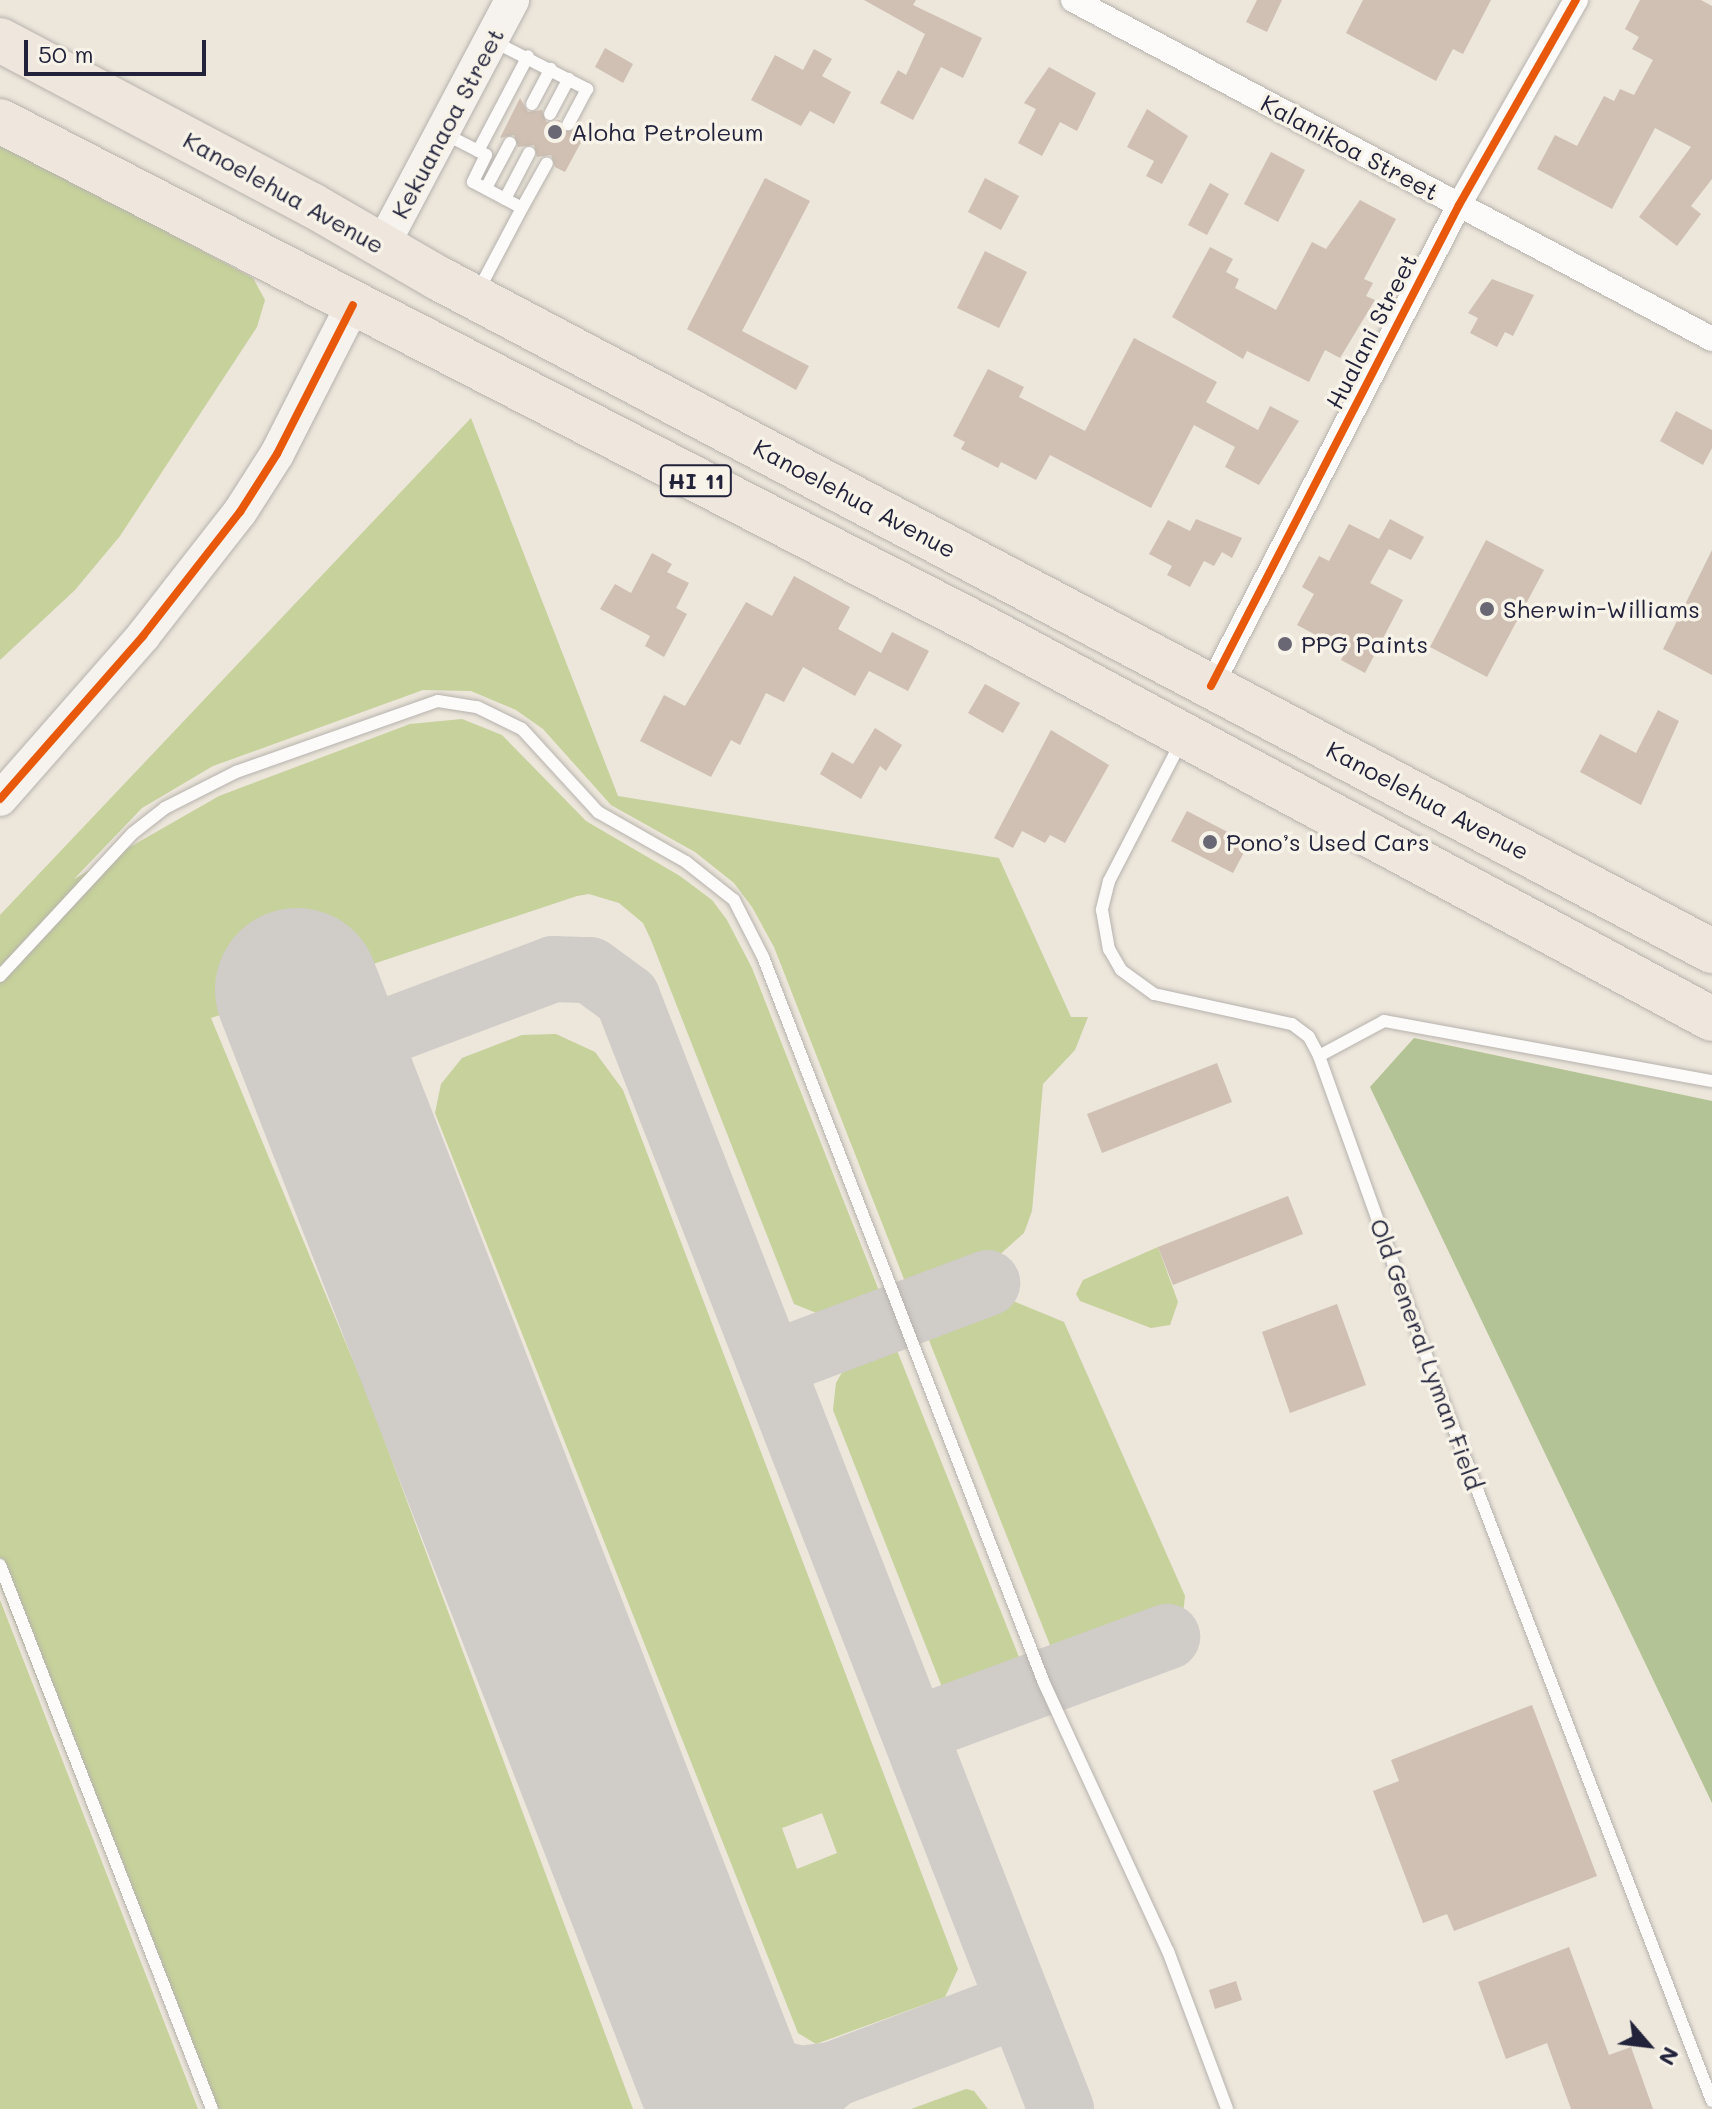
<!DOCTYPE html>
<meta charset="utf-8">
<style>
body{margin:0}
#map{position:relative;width:1712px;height:2109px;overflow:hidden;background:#ece6db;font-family:Mali,sans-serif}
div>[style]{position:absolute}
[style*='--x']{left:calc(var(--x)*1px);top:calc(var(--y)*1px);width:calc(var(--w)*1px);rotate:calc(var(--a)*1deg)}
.green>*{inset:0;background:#c6d19b}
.forest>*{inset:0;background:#b3c395}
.taxiway>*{height:66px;margin:-33px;padding:0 33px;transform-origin:33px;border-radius:33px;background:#d0ccc8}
.runway>*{height:164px;margin:-82px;padding:0 82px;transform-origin:82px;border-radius:82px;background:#d0ccc8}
.building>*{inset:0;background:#d0c0b3}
.roads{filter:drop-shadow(0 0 2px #b6b2ad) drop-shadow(0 0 2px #b6b2ad)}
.lane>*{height:12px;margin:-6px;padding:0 6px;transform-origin:6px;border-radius:6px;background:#fcfbfa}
.street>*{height:24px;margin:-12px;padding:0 12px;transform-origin:12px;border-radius:12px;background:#fcfbfa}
.secondary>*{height:34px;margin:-17px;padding:0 17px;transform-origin:17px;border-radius:17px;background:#f6f3ef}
.highway>*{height:44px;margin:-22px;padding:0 22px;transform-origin:22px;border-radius:22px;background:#efe6de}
.cycleway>*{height:8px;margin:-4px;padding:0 4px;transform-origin:4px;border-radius:4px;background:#e8590c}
.dots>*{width:22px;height:22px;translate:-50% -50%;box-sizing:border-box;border:4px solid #f7f3e8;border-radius:50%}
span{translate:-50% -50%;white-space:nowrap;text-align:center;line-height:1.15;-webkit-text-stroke:7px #f7f3e8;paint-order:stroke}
.shield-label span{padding:2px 6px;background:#f7f3e8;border:2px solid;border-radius:6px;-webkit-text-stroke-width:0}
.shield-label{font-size:22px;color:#22223b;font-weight:700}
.street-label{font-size:24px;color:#22223b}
.poi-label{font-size:24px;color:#22223b}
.left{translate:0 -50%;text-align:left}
.north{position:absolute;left:1608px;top:2005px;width:80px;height:80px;-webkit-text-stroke:6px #f7f3e8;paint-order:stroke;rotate:118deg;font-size:22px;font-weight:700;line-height:32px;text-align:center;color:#22223b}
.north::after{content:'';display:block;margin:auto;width:28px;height:36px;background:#22223b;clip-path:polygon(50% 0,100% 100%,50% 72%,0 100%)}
.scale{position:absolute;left:24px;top:40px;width:182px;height:36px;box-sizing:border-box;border:4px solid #22223b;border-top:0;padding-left:10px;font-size:24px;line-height:28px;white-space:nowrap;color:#22223b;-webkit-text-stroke:6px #f7f3e8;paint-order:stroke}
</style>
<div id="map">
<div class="green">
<i style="clip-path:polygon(0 142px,253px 278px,265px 300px,257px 327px,120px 536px,75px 590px,0 660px)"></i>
<i style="clip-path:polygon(471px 418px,618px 796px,999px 858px,1071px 1017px,1088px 1017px,1075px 1050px,1043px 1084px,1032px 1211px,1024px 1233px,988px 1265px,909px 1292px,774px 947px,752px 907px,734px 883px,695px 852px,611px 805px,543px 729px,516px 710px,471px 691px,423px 690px,213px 766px,142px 808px,74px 879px,219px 796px,410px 724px,462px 719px,502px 735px,586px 821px,680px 876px,712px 900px,727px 920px,752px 968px,885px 1306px,834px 1320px,794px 1304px,651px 940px,643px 923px,619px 903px,589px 894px,577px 896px,211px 1018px,369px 1399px,633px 2109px,206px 2109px,0 1585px,0 915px)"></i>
<i style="clip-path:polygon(evenodd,556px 1034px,595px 1052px,623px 1090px,958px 1969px,945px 1997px,816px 2044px,798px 2033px,435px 1113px,441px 1084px,462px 1058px,522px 1035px,556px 1034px,822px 1813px,837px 1853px,797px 1869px,782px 1828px,822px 1813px)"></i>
<i style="clip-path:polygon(1158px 1247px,1178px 1302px,1170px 1325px,1151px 1328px,1080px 1301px,1076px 1294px,1083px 1280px)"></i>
<i style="clip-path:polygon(1008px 1299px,1064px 1322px,1185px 1596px,1183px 1614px,1052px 1650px,923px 1325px,971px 1305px)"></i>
<i style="clip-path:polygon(892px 1338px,1023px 1667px,952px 1693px,944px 1692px,833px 1410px,836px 1383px,853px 1353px)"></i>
<i style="clip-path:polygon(0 1600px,198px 2109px,0 2109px)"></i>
<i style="clip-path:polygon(966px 2089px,974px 2091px,988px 2109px,911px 2109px)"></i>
</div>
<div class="forest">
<i style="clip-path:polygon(1414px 1038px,1712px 1101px,1712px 1803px,1370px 1087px)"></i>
</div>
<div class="taxiway">
<i style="--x:322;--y:1056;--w:247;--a:-20.6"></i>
<i style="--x:553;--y:969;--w:37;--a:2"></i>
<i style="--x:590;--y:970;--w:46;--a:36.1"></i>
<i style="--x:627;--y:997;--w:1194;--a:68.68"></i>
<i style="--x:772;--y:1364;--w:230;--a:-20.6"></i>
<i style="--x:915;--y:1730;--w:269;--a:-20.3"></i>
<i style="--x:692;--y:2003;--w:54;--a:53.3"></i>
<i style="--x:724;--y:2046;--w:34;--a:36"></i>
<i style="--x:752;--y:2066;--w:50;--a:15.2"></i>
<i style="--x:800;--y:2079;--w:32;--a:-7"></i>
<i style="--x:795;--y:2109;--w:50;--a:-42.6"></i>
<i style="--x:832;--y:2075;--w:201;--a:-20.7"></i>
</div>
<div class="runway">
<i style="--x:297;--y:990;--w:1201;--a:68.76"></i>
</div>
<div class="building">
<i style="clip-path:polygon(864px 0,916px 0,913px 5px,982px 38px,963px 78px,941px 67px,913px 120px,880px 103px,898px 70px,906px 75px,925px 34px)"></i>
<i style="clip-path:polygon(1257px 0,1282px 0,1267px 32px,1246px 22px)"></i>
<i style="clip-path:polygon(1363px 0,1491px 0,1463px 54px,1453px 49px,1436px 81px,1346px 33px)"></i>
<i style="clip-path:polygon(1640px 0,1701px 0,1712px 6px,1712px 179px,1691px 206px,1701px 214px,1677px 246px,1639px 217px,1691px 147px,1655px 128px,1612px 209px,1537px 169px,1555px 135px,1577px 146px,1604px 96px,1614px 101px,1620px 89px,1634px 95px,1653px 60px,1632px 49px,1639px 37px,1625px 29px)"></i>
<i style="clip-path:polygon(605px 48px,633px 64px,623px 83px,595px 67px)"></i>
<i style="clip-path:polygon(814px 49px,832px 59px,822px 76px,851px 92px,834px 124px,810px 111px,801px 126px,751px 100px,775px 55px,803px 70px)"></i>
<i style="clip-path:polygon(1049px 67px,1096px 93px,1077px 131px,1060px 122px,1042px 156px,1018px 143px,1036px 109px,1024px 103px)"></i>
<i style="clip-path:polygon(520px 98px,528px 112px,542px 110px,546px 122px,560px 120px,564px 132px,576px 128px,586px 133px,565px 172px,555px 167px,551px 155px,537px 157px,534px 145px,518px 147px,514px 135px,500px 138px)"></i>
<i style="clip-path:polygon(1147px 109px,1188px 136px,1162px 184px,1146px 176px,1154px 161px,1127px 147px)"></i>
<i style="clip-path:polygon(1271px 152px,1305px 170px,1278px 222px,1244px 204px)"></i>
<i style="clip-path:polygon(765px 178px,810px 201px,742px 331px,809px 366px,796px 390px,687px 329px)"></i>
<i style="clip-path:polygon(985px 178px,1019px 196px,1001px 230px,968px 212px)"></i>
<i style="clip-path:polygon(1210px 183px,1229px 194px,1207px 235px,1188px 225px)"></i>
<i style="clip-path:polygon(1360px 200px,1396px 219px,1364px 279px,1373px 283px,1366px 296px,1375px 300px,1340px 358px,1325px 350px,1309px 382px,1247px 351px,1243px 359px,1172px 317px,1210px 247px,1233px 259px,1226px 272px,1239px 279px,1235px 288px,1276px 310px,1312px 242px,1326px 249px)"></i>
<i style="clip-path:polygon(985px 251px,1027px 272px,999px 328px,957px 308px)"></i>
<i style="clip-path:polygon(1492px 279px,1534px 295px,1513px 336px,1505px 332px,1497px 347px,1470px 333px,1478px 318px,1468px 313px)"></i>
<i style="clip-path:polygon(1134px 338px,1217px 382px,1206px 402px,1258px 430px,1270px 406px,1299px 421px,1259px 485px,1225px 467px,1235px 447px,1194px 425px,1151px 508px,1050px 455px,1036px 480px,1001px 462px,998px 468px,961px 449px,965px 442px,953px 436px,988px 369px,1024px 387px,1019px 397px,1085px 431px)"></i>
<i style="clip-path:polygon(1676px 411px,1712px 430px,1712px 448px,1703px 465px,1660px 441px)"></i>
<i style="clip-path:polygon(1196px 519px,1242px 538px,1232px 558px,1222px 552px,1214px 566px,1204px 561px,1190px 587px,1167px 575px,1172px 566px,1149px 554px,1168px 520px,1190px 531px)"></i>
<i style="clip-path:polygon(1390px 519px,1424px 537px,1411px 560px,1389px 549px,1370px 583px,1403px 600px,1365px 673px,1341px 660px,1346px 651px,1297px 625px,1314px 594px,1302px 587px,1319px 556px,1329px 561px,1349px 524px,1379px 539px)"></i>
<i style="clip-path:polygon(1486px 540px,1544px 570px,1487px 677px,1430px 647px)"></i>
<i style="clip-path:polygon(1712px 550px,1712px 675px,1663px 649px)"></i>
<i style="clip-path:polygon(652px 553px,672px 564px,667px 572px,689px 583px,676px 608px,687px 614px,664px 657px,645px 646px,650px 636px,600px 609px,615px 584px,631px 593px)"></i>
<i style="clip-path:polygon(794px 576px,850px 607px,838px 629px,881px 653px,892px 632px,929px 651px,908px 691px,869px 671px,855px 696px,803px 667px,784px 702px,766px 693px,740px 745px,731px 740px,711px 777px,640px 741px,664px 695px,685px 706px,746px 602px,772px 616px)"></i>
<i style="clip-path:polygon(985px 684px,1020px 703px,1003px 733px,968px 713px)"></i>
<i style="clip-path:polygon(1658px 710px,1679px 721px,1641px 805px,1580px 772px,1600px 734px,1636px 753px)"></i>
<i style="clip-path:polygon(875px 728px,902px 745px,886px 771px,880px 766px,861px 799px,820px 774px,832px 752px,853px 764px)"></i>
<i style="clip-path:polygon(1051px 730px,1109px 765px,1065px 843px,1050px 835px,1045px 843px,1022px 831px,1013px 848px,994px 838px)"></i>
<i style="clip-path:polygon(1187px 811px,1249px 843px,1233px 873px,1171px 841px)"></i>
<i style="clip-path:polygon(1217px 1063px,1232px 1102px,1102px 1153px,1087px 1114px)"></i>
<i style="clip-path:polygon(1288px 1196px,1303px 1234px,1173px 1285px,1158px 1247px)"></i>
<i style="clip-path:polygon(1337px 1304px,1366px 1385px,1290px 1413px,1262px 1332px)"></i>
<i style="clip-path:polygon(1532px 1705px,1597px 1876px,1454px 1931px,1447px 1914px,1423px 1923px,1373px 1791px,1399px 1781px,1391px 1760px)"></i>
<i style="clip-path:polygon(1569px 1947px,1609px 2055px,1631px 2047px,1653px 2109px,1571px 2109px,1547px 2043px,1506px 2059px,1478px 1982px)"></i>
<i style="clip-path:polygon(1236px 1981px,1242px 2000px,1215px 2009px,1209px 1990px)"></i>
</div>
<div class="roads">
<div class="lane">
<i style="--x:493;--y:41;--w:106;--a:27.1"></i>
<i style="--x:587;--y:89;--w:40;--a:118"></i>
<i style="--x:532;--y:104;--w:40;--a:-62"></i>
<i style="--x:550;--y:114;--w:40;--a:-62"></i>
<i style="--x:445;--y:134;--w:46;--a:27.1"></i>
<i style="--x:486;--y:155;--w:30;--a:116"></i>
<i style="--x:473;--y:182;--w:55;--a:28"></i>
<i style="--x:522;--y:208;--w:94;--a:117.9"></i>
<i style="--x:478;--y:151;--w:107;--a:-62.2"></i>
<i style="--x:486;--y:188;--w:51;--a:-61.9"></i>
<i style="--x:505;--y:199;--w:52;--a:-62.4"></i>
<i style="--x:522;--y:208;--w:51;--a:-60.9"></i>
<i style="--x:1181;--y:742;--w:157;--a:117.4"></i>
<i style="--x:1109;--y:881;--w:30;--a:104"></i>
<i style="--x:1102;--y:910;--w:40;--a:80"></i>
<i style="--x:1109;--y:949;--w:24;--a:60"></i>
<i style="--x:1121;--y:970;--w:41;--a:36"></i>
<i style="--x:1154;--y:994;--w:141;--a:12.3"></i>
<i style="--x:1292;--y:1024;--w:21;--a:37"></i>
<i style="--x:1309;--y:1037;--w:21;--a:62"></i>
<i style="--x:1319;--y:1056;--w:350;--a:70.3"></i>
<i style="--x:1437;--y:1385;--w:767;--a:68.99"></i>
<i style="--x:0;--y:976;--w:195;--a:-47.1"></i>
<i style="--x:133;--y:833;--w:41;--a:-38"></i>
<i style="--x:165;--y:808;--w:80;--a:-26.9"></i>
<i style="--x:236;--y:772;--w:214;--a:-19.4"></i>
<i style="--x:438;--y:701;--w:39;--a:9"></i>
<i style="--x:477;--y:707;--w:50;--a:26.1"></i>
<i style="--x:522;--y:729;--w:113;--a:47.5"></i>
<i style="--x:598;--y:812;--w:101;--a:29.6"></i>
<i style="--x:686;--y:862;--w:61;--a:38.4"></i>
<i style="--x:734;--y:900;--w:64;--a:63"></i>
<i style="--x:763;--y:957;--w:778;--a:68.84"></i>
<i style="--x:1044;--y:1683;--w:295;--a:65.2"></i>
<i style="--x:1168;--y:1951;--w:169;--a:69.5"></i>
<i style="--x:1319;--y:1056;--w:74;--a:-28.3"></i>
<i style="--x:1384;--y:1021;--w:333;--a:10.4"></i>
<i style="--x:0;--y:1565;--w:584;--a:68.71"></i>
</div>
<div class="street">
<i style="--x:1073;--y:0;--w:723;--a:27.95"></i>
<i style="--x:1211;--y:686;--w:541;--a:-62.72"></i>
<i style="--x:1459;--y:205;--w:236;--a:-60.3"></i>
</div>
<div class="secondary">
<i style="--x:382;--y:246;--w:278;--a:-62.1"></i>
<i style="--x:0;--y:799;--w:217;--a:-48.7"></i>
<i style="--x:143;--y:636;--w:157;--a:-52"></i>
<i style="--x:240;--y:512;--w:69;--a:-57.5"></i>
<i style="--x:277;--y:454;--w:167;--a:-63"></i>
</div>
<div class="highway">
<i style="--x:0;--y:40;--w:353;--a:27.9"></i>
<i style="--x:312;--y:205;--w:146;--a:30.1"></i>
<i style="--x:438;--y:278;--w:1441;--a:27.85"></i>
<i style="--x:0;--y:121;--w:1101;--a:27.24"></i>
<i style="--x:979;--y:625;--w:832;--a:28.26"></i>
</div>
</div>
<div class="cycleway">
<i style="--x:1211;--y:686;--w:541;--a:-62.72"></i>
<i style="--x:1459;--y:205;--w:236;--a:-60.3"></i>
<i style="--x:0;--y:799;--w:217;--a:-48.7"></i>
<i style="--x:143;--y:636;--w:157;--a:-52"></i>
<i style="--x:240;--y:512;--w:69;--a:-57.5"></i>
<i style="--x:277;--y:454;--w:167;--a:-63"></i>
</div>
<div class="dots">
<i style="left:555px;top:132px;background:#696773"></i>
<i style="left:1487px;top:609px;background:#696773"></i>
<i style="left:1285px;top:644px;background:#696773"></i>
<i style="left:1210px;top:842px;background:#696773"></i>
</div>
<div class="shield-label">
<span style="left:696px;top:481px">HI 11</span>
</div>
<div class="street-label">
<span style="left:447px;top:123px;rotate:-62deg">Kekuanaoa Street</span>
<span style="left:1350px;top:147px;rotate:28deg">Kalanikoa Street</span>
<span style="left:284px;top:192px;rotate:29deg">Kanoelehua Avenue</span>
<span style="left:1371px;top:331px;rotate:-63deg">Hualani Street</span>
<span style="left:855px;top:498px;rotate:28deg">Kanoelehua Avenue</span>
<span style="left:1428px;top:800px;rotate:28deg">Kanoelehua Avenue</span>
<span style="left:1427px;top:1354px;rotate:70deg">Old General Lyman Field</span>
</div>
<div class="poi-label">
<span class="left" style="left:571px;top:132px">Aloha Petroleum</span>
<span class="left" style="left:1503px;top:609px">Sherwin-Williams</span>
<span class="left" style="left:1301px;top:644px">PPG Paints</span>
<span class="left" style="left:1226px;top:842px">Pono’s Used Cars</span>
</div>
<div class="north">N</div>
<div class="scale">50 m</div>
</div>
